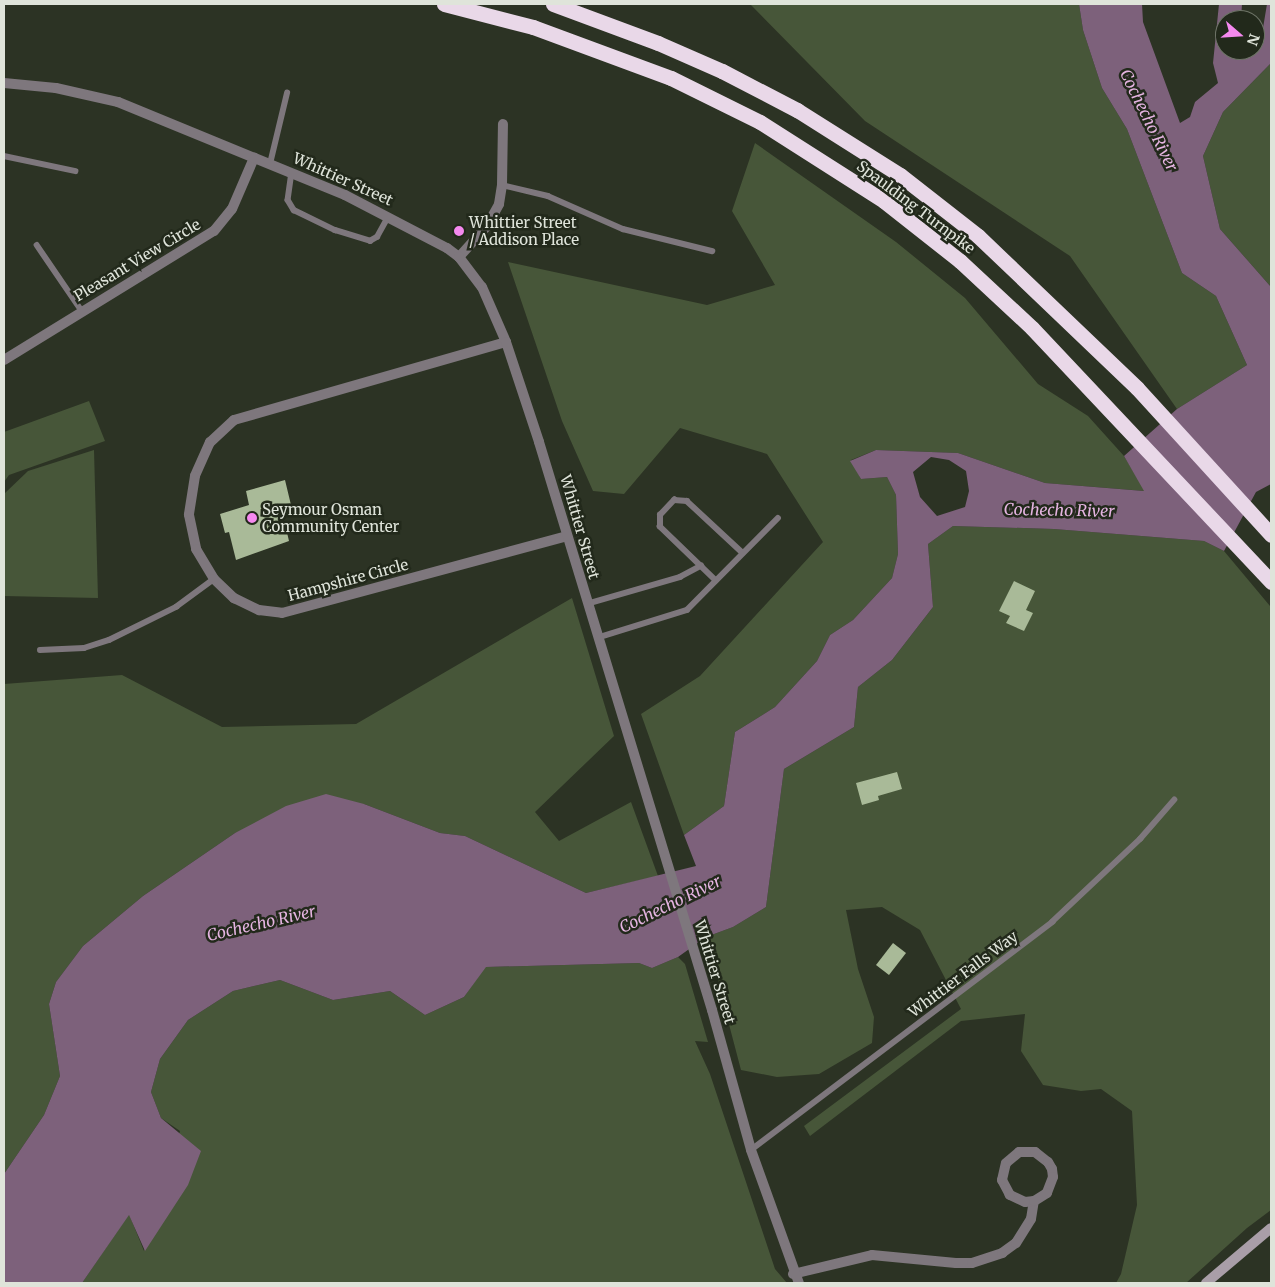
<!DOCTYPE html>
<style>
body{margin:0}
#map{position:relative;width:1275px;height:1287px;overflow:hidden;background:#2c3324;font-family:Merriweather,serif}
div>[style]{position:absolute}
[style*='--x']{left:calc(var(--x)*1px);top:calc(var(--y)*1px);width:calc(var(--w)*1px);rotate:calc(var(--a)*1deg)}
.green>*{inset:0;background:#475639}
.water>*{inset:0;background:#7d617b}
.building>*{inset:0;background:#a9ba98}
.service>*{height:5.5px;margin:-2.75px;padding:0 2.75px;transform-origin:2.75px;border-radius:2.75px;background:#7e777d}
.minor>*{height:10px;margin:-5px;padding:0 5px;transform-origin:5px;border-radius:5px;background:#7e777d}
.tertiary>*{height:10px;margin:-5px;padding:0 5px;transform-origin:5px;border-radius:5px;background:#7e777d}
.secondary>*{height:10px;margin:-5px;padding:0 5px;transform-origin:5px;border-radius:5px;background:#a99ea8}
.motorway>*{height:15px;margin:-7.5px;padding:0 7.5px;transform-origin:7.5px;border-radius:7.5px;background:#e9d8e8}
.dots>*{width:14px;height:14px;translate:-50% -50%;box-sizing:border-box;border:2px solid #22291b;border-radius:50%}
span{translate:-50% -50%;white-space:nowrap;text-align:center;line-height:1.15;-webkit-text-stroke:5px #22291b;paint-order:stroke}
.street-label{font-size:15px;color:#dfe4da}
.poi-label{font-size:15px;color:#dfe4da}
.left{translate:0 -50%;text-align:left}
.water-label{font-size:16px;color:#e5b4e1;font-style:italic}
.frame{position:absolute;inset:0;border:5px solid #dfe4da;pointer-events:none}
.north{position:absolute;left:1215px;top:10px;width:50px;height:50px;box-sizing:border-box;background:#22291b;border:1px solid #6e7467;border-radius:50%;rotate:109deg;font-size:14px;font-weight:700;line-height:20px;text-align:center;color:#dfe4da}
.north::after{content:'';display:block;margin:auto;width:18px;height:22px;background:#f589ef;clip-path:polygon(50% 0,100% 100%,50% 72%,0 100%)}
</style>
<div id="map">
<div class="green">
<i style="clip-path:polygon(750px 4px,1079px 4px,1083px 30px,1102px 88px,1127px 129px,1182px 273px,1216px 296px,1247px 365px,1177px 409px,1070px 256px,865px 121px)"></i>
<i style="clip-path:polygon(1271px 63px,1271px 287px,1220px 229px,1203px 156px,1223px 112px)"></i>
<i style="clip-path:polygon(755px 143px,896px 242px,965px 298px,1038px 384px,1088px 416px,1124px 456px,1145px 491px,1045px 483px,958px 453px,876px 450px,851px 460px,861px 479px,887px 477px,896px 495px,898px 554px,892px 578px,853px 620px,830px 635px,817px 661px,775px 707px,735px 732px,724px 806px,684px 835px,641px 714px,700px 676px,823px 542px,767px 454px,680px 428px,624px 494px,593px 491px,562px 421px,508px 262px,707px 305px,775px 285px,732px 211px)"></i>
<i style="clip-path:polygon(89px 401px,105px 441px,9px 475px,4px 482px,4px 432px)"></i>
<i style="clip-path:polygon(94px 450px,98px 598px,4px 596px,4px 494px,28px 471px)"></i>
<i style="clip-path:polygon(953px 526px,1054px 529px,1204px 541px,1224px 551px,1270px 606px,1271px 1210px,1247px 1228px,1186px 1283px,1116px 1283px,1121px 1274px,1137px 1205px,1132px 1111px,1101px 1089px,1081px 1091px,1043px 1085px,1021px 1051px,1025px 1014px,961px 1021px,810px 1136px,804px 1126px,961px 1009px,920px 930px,882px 907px,846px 910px,858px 969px,874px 1017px,872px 1043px,819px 1074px,777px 1077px,741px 1070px,706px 937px,733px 927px,766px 907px,784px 769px,854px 727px,858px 687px,892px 660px,933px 607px,928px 544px)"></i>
<i style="clip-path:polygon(572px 598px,614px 736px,535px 812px,559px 841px,631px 802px,658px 876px,586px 893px,465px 836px,440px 833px,364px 804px,235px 833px,143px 896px,83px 946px,56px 982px,49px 1004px,60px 1076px,44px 1115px,4px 1174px,4px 684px,122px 675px,222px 727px,356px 724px)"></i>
<i style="clip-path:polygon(678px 957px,685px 964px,708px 1042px,695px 1041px,710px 1074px,775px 1269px,787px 1283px,82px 1283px,129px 1214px,144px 1251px,180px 1131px,161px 1118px,151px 1092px,160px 1059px,188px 1020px,233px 991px,280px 980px,333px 1000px,390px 991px,425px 1015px,464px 997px,485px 967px,639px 963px,652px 968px)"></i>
</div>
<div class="water">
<i style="clip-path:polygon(evenodd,1079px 4px,1142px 4px,1143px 22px,1180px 123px,1190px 117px,1195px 102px,1218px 83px,1213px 63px,1219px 4px,1242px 4px,1241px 20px,1225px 20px,1225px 50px,1253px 51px,1263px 28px,1267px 4px,1271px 4px,1271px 63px,1223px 112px,1203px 156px,1220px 229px,1271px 287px,1271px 484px,1256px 492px,1224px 551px,1204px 541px,1054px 529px,953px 526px,928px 544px,933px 607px,892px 660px,858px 687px,854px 727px,784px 769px,766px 907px,733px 927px,706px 937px,678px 957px,652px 968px,639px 963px,486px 967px,464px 997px,425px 1015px,390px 991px,333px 1000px,280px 980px,233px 991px,188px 1020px,160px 1059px,151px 1092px,161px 1118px,201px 1151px,188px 1185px,145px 1251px,129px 1215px,82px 1283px,4px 1283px,4px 1174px,44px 1115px,60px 1076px,49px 1004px,56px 982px,83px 946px,143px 896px,235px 833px,286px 806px,326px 794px,364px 804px,440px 833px,465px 836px,586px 893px,696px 866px,684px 835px,724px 806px,735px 732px,775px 707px,817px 661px,830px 635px,853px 620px,892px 578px,898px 554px,896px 495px,887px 477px,861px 479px,850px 461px,876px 450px,958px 453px,1045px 483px,1144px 491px,1124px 456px,1177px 409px,1247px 365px,1216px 296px,1182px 273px,1127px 129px,1102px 88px,1083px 30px,1079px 4px,931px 457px,949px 460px,966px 471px,969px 491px,965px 507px,937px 516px,920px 497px,913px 472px,931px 457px)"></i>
</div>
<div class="building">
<i style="clip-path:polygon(285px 480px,291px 505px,281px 507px,289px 541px,236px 560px,229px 532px,225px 533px,220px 514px,249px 505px,246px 491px)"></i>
<i style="clip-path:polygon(1014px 581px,1035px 591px,1026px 610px,1033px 613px,1024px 631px,1006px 623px,1010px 616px,999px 611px)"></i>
<i style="clip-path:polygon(897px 772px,902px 789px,878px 796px,879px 800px,862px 805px,856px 783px)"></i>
<i style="clip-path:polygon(893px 943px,906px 953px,889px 975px,876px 965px)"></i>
</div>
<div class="service">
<i style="--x:4;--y:156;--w:73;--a:11.9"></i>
<i style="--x:270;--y:164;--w:73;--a:-76.5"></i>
<i style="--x:292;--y:172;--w:28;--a:98"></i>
<i style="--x:288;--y:200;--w:12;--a:59"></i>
<i style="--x:294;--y:210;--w:46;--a:26"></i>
<i style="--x:335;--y:230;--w:37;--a:17"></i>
<i style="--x:370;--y:241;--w:8;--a:-30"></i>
<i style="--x:377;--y:237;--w:23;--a:-61"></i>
<i style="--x:502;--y:185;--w:47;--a:13.4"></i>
<i style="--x:548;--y:196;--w:82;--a:23.7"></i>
<i style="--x:623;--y:229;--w:92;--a:13.9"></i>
<i style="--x:37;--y:245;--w:80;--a:55.7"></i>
<i style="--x:716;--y:581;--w:78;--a:-136"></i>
<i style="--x:660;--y:527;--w:12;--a:-90"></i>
<i style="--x:660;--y:515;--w:21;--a:-47"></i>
<i style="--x:674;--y:500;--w:13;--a:4"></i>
<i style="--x:687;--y:501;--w:76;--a:42.9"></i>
<i style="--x:587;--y:604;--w:97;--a:-16.2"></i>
<i style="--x:680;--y:577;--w:24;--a:-28"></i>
<i style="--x:597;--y:638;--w:94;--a:-17.3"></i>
<i style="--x:687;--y:610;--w:129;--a:-45.3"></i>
<i style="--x:40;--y:650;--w:44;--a:-2.6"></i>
<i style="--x:84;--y:648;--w:26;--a:-18"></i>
<i style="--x:109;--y:640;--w:75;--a:-26.2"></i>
<i style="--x:176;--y:607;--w:47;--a:-36.4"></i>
<i style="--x:751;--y:1150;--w:378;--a:-37.1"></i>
<i style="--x:1052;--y:922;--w:121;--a:-43.3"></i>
<i style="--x:1140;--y:839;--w:52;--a:-48.9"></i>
</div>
<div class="minor">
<i style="--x:459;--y:257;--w:42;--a:-47.9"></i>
<i style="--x:487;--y:226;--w:25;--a:-61"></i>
<i style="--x:499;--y:204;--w:19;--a:-81"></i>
<i style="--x:502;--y:185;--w:61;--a:-89.1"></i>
<i style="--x:506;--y:342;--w:283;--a:164"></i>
<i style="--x:234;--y:420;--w:33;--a:137"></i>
<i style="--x:210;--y:442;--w:37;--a:114"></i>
<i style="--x:195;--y:476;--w:39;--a:99"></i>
<i style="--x:189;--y:515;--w:35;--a:78"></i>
<i style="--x:196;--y:549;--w:35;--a:59"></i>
<i style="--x:214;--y:579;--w:28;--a:44"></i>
<i style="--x:234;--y:598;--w:28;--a:26"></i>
<i style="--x:259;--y:610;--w:23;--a:7"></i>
<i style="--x:282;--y:613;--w:295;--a:-15.1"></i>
<i style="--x:4;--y:360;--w:246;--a:-31.6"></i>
<i style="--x:214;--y:231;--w:28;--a:-51"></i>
<i style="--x:232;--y:209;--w:56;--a:-66.7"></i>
<i style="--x:793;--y:1274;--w:81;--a:-13.5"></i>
<i style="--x:872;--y:1255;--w:84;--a:5.4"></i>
<i style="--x:956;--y:1263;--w:16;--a:0"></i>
<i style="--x:972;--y:1263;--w:32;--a:-18"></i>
<i style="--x:1002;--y:1253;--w:17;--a:-36"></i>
<i style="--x:1016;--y:1243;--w:28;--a:-58"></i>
<i style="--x:1031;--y:1219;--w:18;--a:-81"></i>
<i style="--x:1034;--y:1201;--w:9;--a:174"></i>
<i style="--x:1025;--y:1202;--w:17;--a:-155"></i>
<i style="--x:1010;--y:1195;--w:17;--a:-118"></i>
<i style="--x:1002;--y:1180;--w:17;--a:-77"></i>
<i style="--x:1006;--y:1163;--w:17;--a:-40"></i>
<i style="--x:1019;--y:1152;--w:16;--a:0"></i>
<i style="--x:1035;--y:1152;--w:16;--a:38"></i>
<i style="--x:1048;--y:1162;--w:8;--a:60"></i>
<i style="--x:1052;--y:1169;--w:8;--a:83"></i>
<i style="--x:1053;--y:1177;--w:17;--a:111"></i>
<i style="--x:1047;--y:1193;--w:15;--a:148"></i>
</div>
<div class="tertiary">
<i style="--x:4;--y:83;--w:52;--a:5.5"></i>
<i style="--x:56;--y:88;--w:64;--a:12.7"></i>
<i style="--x:118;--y:102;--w:245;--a:22.3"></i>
<i style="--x:345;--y:195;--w:115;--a:27.5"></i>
<i style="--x:447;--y:248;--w:15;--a:37"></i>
<i style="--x:459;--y:257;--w:38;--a:53"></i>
<i style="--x:482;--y:287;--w:60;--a:66.4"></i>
<i style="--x:506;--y:342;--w:105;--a:71.7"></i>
<i style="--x:539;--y:442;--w:594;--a:73.06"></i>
<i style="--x:712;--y:1010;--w:145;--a:74.4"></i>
<i style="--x:751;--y:1150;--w:141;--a:70.2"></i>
</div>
<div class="secondary">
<i style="--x:1206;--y:1283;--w:85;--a:-40.2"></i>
</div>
<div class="motorway">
<i style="--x:444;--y:4;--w:92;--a:14.5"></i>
<i style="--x:533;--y:27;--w:147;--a:20.3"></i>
<i style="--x:671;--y:78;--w:99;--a:26.3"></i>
<i style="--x:760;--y:122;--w:147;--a:32.5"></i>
<i style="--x:884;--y:201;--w:97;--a:38.3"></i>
<i style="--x:960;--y:261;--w:98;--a:42.9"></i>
<i style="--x:1032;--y:328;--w:349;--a:46.7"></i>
<i style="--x:553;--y:4;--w:112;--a:20.4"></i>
<i style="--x:658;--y:43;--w:70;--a:23.6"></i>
<i style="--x:722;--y:71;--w:85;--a:27.5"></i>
<i style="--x:797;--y:110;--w:122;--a:32.3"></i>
<i style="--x:900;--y:175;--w:99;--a:38"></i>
<i style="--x:978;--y:236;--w:220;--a:43.7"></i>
<i style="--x:1137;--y:388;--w:199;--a:47.6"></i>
</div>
<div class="dots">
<i style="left:459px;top:231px;background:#f589ef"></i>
<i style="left:252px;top:518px;background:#f589ef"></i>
</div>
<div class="street-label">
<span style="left:343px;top:179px;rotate:24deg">Whittier Street</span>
<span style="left:916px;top:207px;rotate:37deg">Spaulding Turnpike</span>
<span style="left:137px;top:260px;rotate:-31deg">Pleasant View Circle</span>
<span style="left:580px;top:527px;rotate:74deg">Whittier Street</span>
<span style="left:348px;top:580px;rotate:-15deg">Hampshire Circle</span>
<span style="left:715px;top:972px;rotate:73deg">Whittier Street</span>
<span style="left:963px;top:974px;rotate:-37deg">Whittier Falls Way</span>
</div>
<div class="poi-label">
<span class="left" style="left:469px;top:231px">Whittier Street<br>/ Addison Place</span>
<span class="left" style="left:262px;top:518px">Seymour Osman<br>Community Center</span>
</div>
<div class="water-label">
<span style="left:1149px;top:120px;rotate:64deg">Cochecho River</span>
<span style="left:1059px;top:510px;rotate:1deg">Cochecho River</span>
<span style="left:670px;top:904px;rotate:-26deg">Cochecho River</span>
<span style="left:261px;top:923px;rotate:-13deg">Cochecho River</span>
</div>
<div class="frame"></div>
<div class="north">N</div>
</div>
